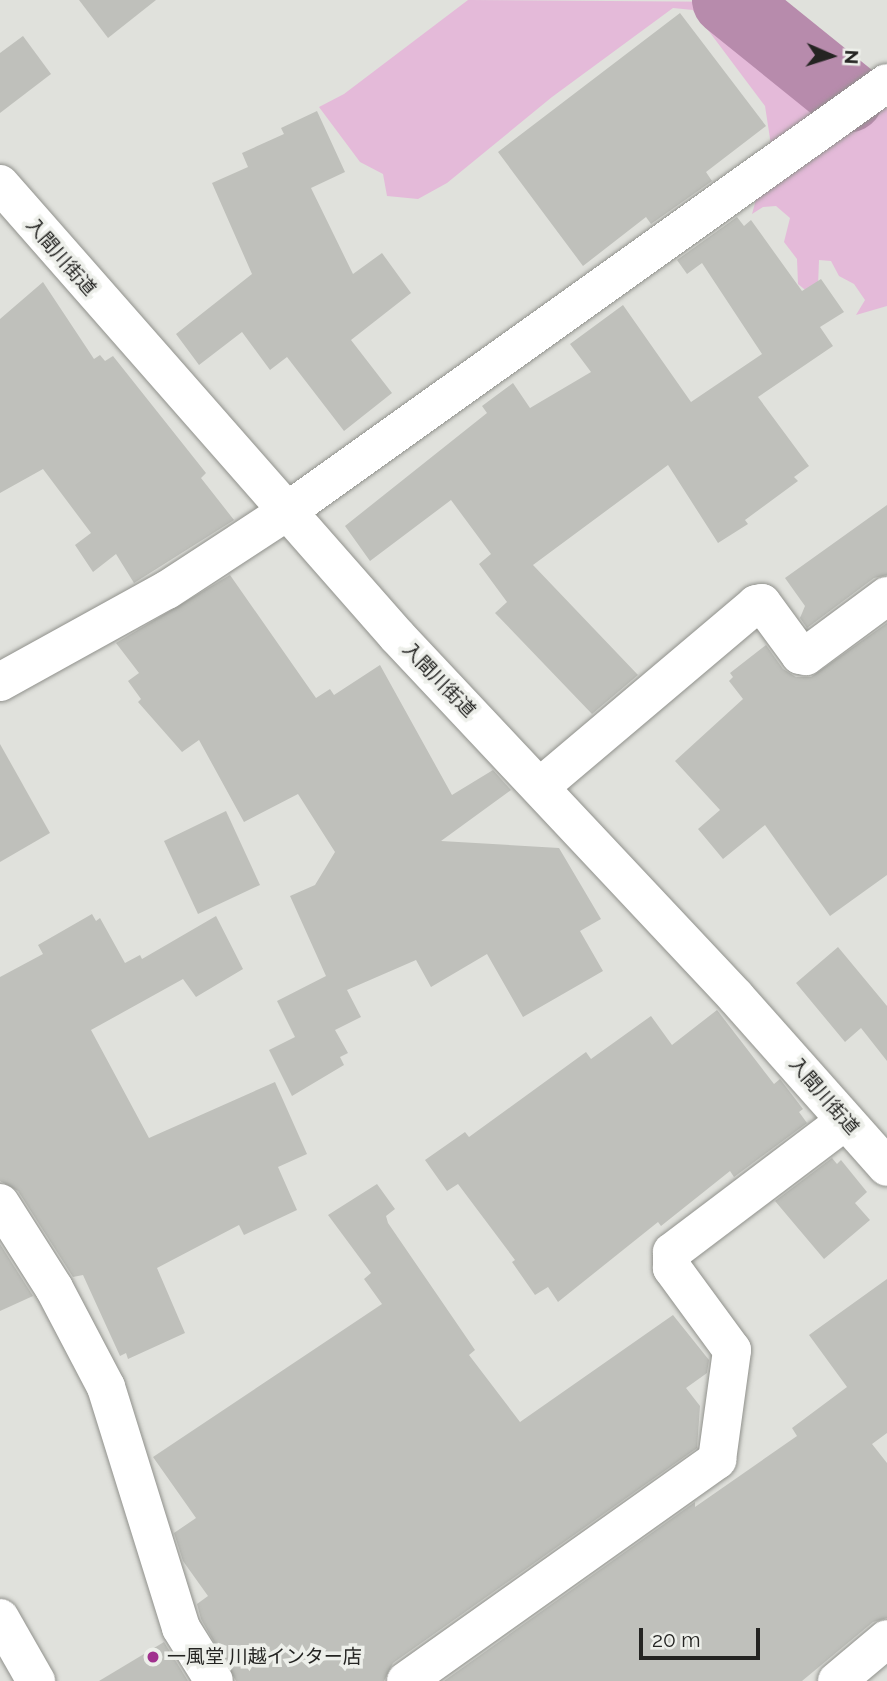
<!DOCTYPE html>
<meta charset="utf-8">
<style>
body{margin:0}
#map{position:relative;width:887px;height:1681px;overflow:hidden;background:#e0e1dc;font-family:Raleway,"Noto Sans JP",sans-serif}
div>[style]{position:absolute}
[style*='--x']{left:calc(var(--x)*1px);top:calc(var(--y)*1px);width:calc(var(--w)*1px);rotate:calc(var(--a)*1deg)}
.green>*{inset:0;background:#e4bad9}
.river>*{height:72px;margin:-36px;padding:0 36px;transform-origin:36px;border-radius:36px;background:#b78bac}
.building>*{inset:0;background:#bfc0bb}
.roads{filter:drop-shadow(0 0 2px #90918c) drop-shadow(0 0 2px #90918c)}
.street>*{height:38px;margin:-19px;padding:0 19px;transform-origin:19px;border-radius:19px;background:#fff}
.highway>*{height:38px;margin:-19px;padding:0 19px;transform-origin:19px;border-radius:19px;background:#fff}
.dots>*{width:19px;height:19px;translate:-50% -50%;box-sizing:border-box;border:4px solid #edefea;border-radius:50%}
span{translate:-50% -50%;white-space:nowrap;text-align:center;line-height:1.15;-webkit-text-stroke:7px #edefea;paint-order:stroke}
.street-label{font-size:19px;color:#242422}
.poi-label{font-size:19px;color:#242422}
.left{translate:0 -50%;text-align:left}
.north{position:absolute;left:796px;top:21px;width:70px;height:70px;-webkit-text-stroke:5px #edefea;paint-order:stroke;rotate:93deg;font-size:19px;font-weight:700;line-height:28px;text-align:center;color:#242422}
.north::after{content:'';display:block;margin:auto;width:24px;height:32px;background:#242422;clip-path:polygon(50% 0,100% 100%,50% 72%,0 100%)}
.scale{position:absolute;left:639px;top:1628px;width:121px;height:32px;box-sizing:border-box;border:4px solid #242422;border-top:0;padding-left:9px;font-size:21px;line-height:24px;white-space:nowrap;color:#242422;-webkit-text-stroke:5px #edefea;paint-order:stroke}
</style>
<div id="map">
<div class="green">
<i style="clip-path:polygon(468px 0,742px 2px,804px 48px,812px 73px,838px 81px,887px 109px,887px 306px,856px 315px,865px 300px,854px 284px,839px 276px,831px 261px,819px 260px,818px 286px,809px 293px,798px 284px,797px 259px,784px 242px,790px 218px,776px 206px,763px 207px,752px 214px,771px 145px,765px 106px,693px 10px,673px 8px,552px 97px,447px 183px,418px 199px,387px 196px,383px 174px,360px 162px,319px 107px,344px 94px)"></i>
</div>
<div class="river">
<i style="--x:728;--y:0;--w:154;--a:38.9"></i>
</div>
<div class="building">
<i style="clip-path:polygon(79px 0,156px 0,108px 38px)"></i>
<i style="clip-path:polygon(680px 13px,766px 126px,706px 172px,712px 181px,651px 224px,646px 217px,583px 266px,498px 152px)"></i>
<i style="clip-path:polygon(23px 36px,51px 74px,0 113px,0 53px)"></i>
<i style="clip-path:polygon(317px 111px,345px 172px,311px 188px,353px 274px,382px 253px,411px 293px,351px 340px,392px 393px,344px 431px,287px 357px,270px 370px,242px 332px,199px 365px,176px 334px,252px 274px,212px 183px,248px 167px,242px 153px,284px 134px,281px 128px)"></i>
<i style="clip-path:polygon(737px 217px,744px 226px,751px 220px,802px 291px,821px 279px,844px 312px,820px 327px,833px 346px,758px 397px,809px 466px,794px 477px,798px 481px,745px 520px,748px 524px,718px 543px,668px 465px,533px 565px,638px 675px,592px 714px,495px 613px,507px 602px,479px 564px,491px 554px,451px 500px,370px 561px,345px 526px,487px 413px,482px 406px,513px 383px,530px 408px,591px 372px,570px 344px,623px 305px,691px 402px,762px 354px,702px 263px,687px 274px,677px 260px)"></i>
<i style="clip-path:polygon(43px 282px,94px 359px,100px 355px,105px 361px,113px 356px,206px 473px,201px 478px,234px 520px,134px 583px,116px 554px,93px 572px,75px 545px,91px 533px,43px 469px,0 493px,0 319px)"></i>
<i style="clip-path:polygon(887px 505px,887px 575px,874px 578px,807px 628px,800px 618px,805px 606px,785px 578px)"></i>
<i style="clip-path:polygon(230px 575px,316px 698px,330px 689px,334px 695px,380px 665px,452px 795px,493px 770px,511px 790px,441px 841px,559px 848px,601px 919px,580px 931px,603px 971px,523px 1017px,487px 954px,431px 987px,416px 960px,347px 990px,361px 1017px,335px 1030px,348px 1053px,340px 1057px,344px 1065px,292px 1096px,269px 1050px,295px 1037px,277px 1001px,326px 976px,290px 896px,315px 885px,335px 852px,298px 794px,244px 822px,199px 740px,182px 752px,138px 702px,141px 699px,128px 681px,139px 673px,116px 643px)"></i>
<i style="clip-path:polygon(887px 623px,887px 875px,830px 916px,765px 825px,723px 859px,698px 829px,720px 810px,675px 761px,743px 699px,729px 681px,733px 677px,730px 673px,766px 645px,783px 669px,796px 677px,811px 677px)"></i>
<i style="clip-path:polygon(0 744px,50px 833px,0 862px)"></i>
<i style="clip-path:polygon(226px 811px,260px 885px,198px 914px,164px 841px)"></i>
<i style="clip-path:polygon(92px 914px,96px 921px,100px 918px,125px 963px,140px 955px,142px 959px,216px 916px,243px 969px,196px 997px,183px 979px,91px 1030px,149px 1138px,275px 1082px,307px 1154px,278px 1167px,297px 1210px,244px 1235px,239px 1225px,157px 1268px,185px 1333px,128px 1359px,126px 1353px,120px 1356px,83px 1275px,73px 1277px,18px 1191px,0 1181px,0 977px,43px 954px,38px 945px)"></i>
<i style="clip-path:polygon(838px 947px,887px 1006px,887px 1061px,861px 1028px,845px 1042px,796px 983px)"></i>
<i style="clip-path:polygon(717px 1010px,774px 1084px,780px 1079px,783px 1083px,803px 1109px,799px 1112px,807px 1123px,734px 1177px,730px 1171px,661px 1226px,658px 1222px,558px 1302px,548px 1287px,535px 1295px,512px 1262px,515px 1260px,458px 1184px,447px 1191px,425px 1160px,465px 1132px,469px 1137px,586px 1052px,591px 1059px,651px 1016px,672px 1045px)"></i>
<i style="clip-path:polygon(832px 1158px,837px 1164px,841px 1160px,867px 1192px,855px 1203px,870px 1220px,824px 1259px,775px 1201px)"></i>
<i style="clip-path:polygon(377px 1184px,395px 1209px,386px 1216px,388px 1223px,475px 1350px,469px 1355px,520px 1422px,673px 1315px,709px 1360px,707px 1373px,686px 1388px,700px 1406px,697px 1448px,393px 1663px,384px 1681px,236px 1681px,201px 1619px,197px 1604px,208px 1596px,183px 1561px,174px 1533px,196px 1518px,153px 1457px,382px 1304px,364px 1279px,371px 1273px,328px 1215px)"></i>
<i style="clip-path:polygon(0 1244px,33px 1296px,0 1311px)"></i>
<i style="clip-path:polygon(887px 1279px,887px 1433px,872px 1444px,887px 1463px,887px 1618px,873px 1622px,802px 1681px,444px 1681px,695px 1502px,695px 1507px,797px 1436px,792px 1428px,847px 1387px,809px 1335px)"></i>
<i style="clip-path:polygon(164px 1642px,188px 1681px,99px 1681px)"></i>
</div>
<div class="roads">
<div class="street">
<i style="--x:0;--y:184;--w:602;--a:48.71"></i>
<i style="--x:397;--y:636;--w:495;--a:46.8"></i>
<i style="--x:736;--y:997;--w:227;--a:48.4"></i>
<i style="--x:0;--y:682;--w:191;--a:-28.9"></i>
<i style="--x:167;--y:590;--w:142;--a:-33.2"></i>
<i style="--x:286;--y:512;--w:738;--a:-35.52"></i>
<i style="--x:541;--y:786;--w:282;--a:-40.2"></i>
<i style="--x:756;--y:604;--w:6;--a:-9"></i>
<i style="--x:762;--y:603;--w:64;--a:53.8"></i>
<i style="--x:800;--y:655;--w:6;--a:9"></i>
<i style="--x:806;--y:656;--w:101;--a:-36.5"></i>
<i style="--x:0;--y:1203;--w:101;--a:57.6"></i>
<i style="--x:54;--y:1288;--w:112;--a:62.3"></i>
<i style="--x:106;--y:1387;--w:252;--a:72.7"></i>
<i style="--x:181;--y:1628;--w:62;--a:58.1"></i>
<i style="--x:406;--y:1681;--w:382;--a:-35.4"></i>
<i style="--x:717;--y:1460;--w:111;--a:-82.2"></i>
<i style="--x:732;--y:1350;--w:102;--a:-126.2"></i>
<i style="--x:672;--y:1268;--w:16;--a:-90"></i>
<i style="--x:672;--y:1252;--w:217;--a:-37.1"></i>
<i style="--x:837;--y:1681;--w:65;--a:-40"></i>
</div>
<div class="highway">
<i style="--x:0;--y:1618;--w:73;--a:60.3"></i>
</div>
</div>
<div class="dots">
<i style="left:153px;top:1657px;background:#a1318e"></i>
</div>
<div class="street-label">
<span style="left:61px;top:257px;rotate:49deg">入間川街道</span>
<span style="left:439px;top:680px;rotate:46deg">入間川街道</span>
<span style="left:824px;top:1096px;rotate:49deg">入間川街道</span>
</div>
<div class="poi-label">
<span class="left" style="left:167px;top:1657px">一風堂 川越インター店</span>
</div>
<div class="north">N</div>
<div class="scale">20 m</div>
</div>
